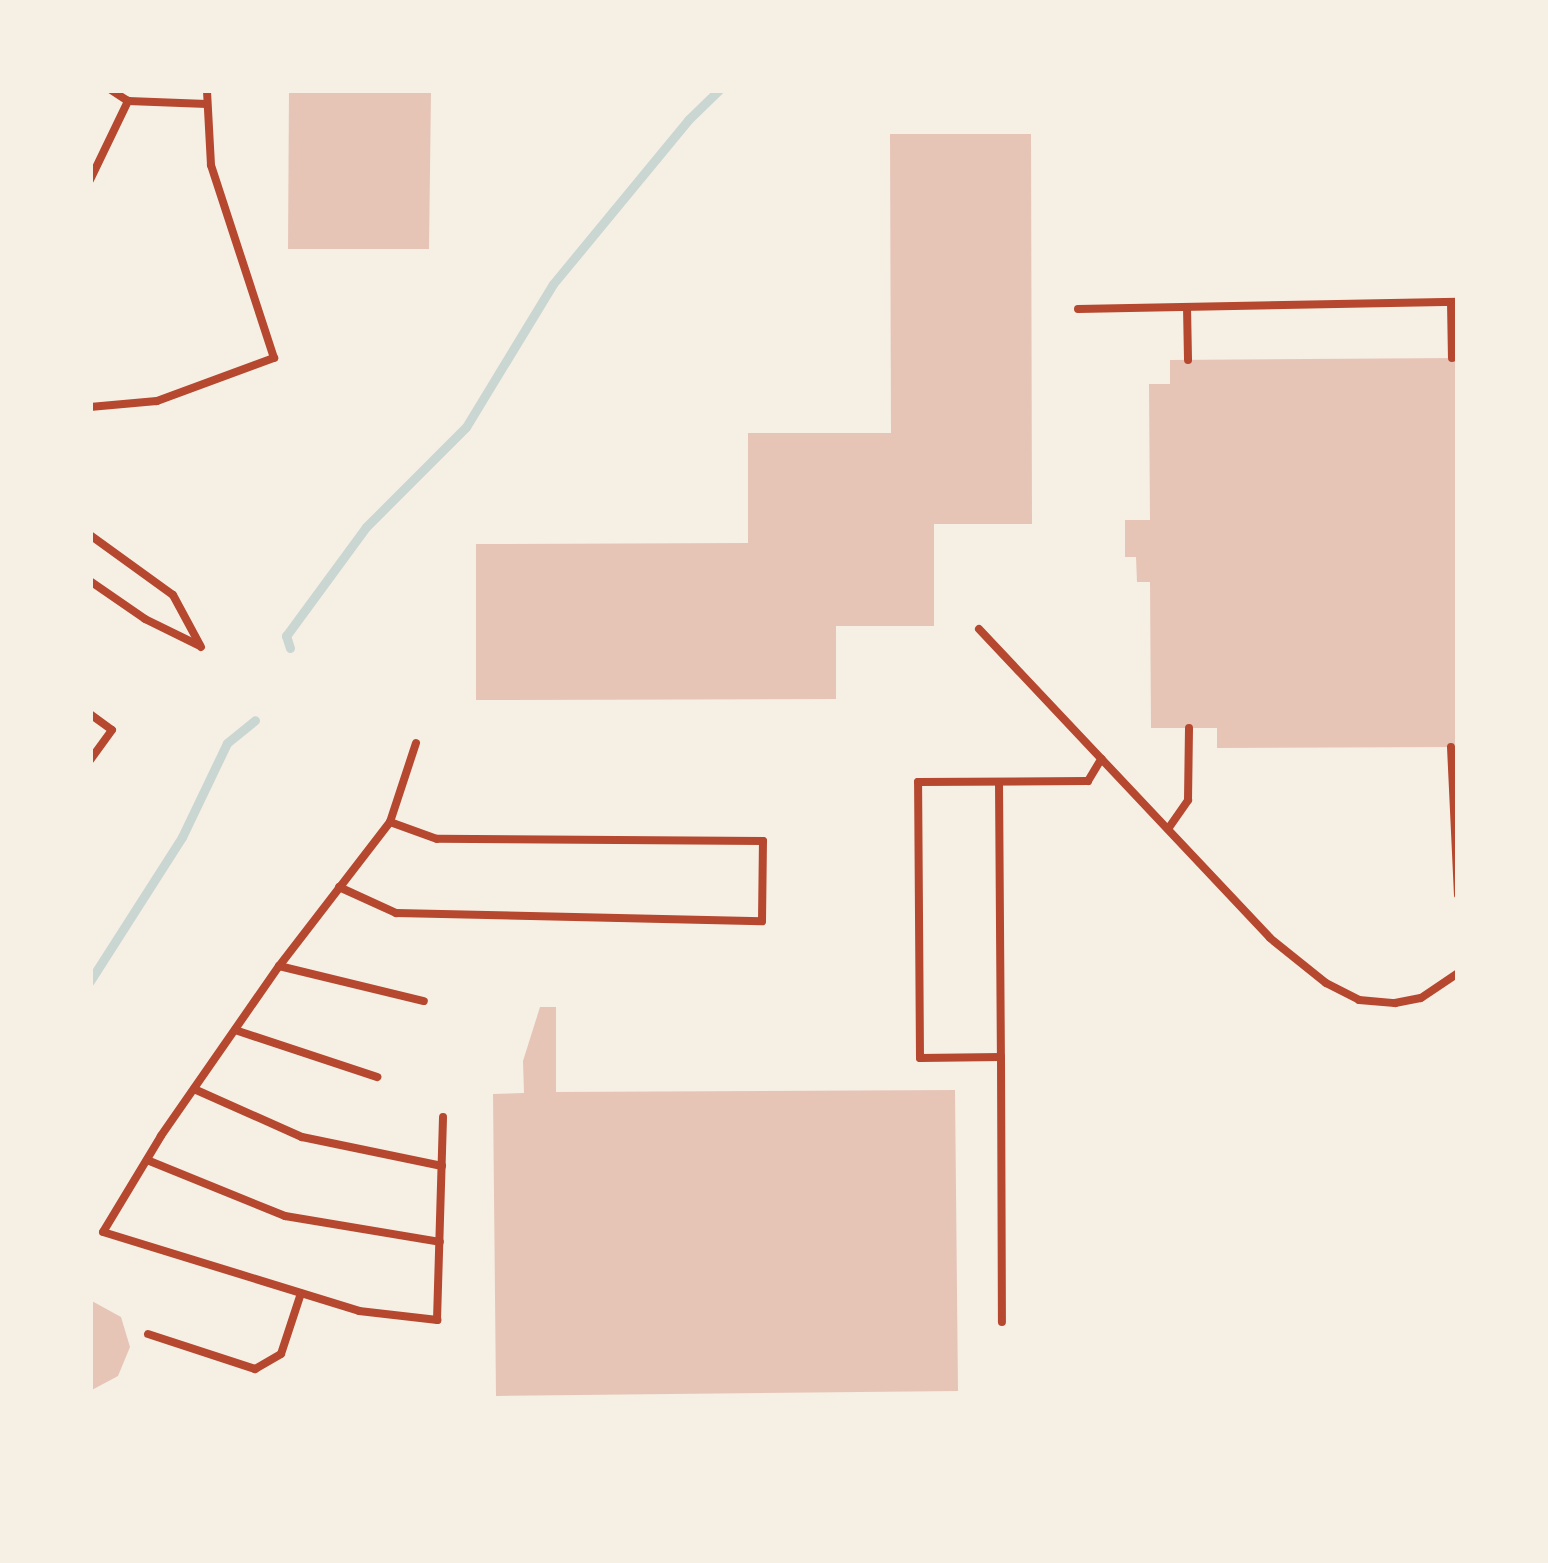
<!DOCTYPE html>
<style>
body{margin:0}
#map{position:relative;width:1548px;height:1563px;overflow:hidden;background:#f6efe4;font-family:"Zilla Slab",serif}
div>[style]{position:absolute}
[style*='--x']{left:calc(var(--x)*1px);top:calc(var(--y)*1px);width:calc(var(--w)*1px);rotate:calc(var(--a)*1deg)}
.stream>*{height:9px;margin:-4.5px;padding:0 4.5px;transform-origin:4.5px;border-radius:4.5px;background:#c9d6d2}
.building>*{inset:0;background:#e6c5b7}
.service>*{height:8px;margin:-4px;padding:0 4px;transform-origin:4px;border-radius:4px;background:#b5482f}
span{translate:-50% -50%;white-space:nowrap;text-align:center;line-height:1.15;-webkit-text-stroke:9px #f6efe4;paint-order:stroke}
.frame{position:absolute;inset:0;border:93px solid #f6efe4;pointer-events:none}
</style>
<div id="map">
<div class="stream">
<i style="--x:290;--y:648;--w:13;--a:-108"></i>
<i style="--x:286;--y:636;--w:135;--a:-53.7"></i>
<i style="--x:366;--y:527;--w:141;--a:-45"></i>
<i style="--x:466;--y:427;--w:167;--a:-58.7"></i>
<i style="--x:553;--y:284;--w:212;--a:-50.5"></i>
<i style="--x:688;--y:120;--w:43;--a:-44.1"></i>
<i style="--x:90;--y:981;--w:171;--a:-57.4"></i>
<i style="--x:182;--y:837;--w:104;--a:-64.4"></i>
<i style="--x:227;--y:743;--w:36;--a:-39"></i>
</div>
<div class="building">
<i style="clip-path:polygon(289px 90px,431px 90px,429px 249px,288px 249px)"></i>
<i style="clip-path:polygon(890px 134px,1031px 134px,1032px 524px,934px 524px,934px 626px,836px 626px,836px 699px,476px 700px,476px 544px,748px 543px,748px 433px,891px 433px)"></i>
<i style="clip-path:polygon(1458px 358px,1458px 747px,1217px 748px,1217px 728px,1151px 728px,1150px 582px,1137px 582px,1136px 557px,1125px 557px,1125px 520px,1150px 520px,1149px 384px,1170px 384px,1170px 360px)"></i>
<i style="clip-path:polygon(540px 1007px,556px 1007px,556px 1092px,955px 1090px,958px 1391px,496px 1396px,493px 1094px,524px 1093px,523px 1061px)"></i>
<i style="clip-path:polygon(90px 1300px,121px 1317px,130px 1347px,118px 1376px,90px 1391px)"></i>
</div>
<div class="service">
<i style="--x:111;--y:90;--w:20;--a:33"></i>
<i style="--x:128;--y:101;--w:79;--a:2.2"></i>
<i style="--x:90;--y:180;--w:88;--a:-64.3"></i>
<i style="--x:1451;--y:302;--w:56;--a:89"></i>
<i style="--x:1187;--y:307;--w:53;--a:88.9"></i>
<i style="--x:1078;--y:309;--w:380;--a:-1.1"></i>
<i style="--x:90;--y:407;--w:67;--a:-5.1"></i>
<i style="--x:157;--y:401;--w:125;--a:-20.2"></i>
<i style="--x:274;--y:358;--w:203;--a:-108.1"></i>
<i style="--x:211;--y:165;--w:75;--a:-93.1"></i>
<i style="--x:90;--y:535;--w:102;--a:35.9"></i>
<i style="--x:173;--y:595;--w:59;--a:61.7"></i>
<i style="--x:90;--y:581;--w:67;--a:34.6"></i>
<i style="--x:145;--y:619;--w:61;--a:26.1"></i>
<i style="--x:979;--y:629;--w:424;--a:46.7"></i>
<i style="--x:1270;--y:938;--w:72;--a:38.8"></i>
<i style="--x:1326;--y:983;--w:37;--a:27"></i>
<i style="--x:1359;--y:1000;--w:36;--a:5"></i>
<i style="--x:1395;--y:1003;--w:26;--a:-11"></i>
<i style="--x:1421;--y:998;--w:45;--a:-34"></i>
<i style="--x:90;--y:714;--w:27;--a:36"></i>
<i style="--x:112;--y:730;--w:37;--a:126"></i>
<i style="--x:416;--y:743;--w:83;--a:108.2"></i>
<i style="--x:390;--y:822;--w:182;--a:127.6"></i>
<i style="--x:279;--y:966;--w:207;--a:124.8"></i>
<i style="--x:161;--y:1136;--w:112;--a:121.1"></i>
<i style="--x:103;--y:1232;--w:268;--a:17.1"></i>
<i style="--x:359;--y:1311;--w:79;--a:6.6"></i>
<i style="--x:437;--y:1320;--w:203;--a:-88.3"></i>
<i style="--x:1451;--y:747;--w:148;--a:87.3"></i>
<i style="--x:999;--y:782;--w:275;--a:89.6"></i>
<i style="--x:1001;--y:1057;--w:81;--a:179.3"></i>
<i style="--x:920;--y:1058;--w:276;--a:-90.4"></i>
<i style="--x:918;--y:782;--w:170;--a:-0.3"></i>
<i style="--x:1088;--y:781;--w:26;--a:-59"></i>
<i style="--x:1168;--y:829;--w:35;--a:-55"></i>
<i style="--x:1188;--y:800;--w:72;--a:-89.2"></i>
<i style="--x:339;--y:887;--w:63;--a:24.5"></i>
<i style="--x:396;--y:913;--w:366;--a:1.3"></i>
<i style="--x:762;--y:921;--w:80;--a:-89.3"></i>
<i style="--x:763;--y:841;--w:326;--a:-179.6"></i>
<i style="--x:437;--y:839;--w:50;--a:-160.1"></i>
<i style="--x:279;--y:966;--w:149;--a:13.6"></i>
<i style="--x:235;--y:1030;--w:150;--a:18.3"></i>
<i style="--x:1001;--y:1057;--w:265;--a:89.8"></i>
<i style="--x:194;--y:1089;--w:118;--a:24"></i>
<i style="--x:302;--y:1137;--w:143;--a:11.7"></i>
<i style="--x:147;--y:1160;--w:149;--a:22.1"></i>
<i style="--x:285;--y:1216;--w:157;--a:9.5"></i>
<i style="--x:148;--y:1334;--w:113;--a:18.1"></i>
<i style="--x:255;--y:1369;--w:30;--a:-30"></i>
<i style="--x:281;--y:1354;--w:64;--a:-71.8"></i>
</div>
<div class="frame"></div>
</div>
